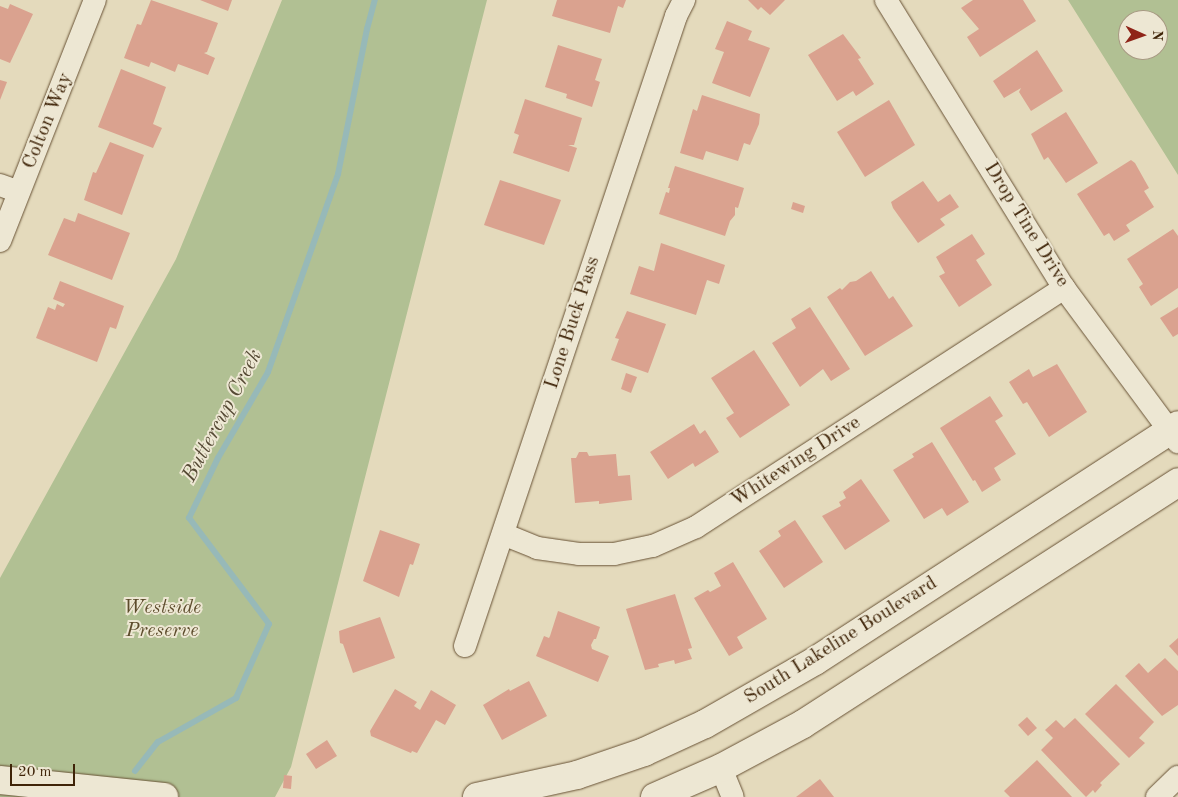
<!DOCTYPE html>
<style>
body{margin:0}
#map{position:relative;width:1178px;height:797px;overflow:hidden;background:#e4dabc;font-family:"Old Standard TT",serif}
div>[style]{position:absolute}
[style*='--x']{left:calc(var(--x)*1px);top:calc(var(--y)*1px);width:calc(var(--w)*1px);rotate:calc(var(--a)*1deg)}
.green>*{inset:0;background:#b1c093}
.stream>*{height:6px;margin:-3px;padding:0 3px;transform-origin:3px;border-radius:3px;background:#97b9b8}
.building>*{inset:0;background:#daa28f}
.roads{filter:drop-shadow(0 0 1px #685235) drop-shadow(0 0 1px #685235)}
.street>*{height:22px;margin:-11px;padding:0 11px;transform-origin:11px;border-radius:11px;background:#ede7d3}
.secondary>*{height:28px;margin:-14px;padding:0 14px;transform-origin:14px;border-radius:14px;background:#ede7d3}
span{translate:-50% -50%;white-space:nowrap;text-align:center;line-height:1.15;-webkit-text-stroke:4px #ede7d3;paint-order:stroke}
.street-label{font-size:20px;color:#3f2408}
.park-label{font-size:20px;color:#5c4b2b;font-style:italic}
.water-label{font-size:21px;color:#554934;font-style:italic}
.north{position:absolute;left:1118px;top:10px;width:50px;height:50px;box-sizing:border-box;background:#ede7d3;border:1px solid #a79982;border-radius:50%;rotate:92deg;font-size:14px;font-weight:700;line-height:20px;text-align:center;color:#3f2408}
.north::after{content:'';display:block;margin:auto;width:18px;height:22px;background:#8f2418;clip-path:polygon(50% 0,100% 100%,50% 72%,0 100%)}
.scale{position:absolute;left:10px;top:764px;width:65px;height:22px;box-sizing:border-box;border:2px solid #3f2408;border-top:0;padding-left:6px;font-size:15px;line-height:18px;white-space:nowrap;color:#3f2408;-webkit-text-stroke:4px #ede7d3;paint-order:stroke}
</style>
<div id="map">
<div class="green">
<i style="clip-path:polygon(282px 0,487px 0,291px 767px,275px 797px,0 797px,0 578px,176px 259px)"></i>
<i style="clip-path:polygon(evenodd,1068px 0,1178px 0,1178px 175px,1068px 0,1128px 20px,1158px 20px,1158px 50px,1128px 50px,1128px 20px)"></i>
</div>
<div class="stream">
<i style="--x:135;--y:771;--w:37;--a:-52"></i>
<i style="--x:158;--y:742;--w:90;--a:-29.4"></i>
<i style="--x:236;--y:698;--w:81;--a:-66"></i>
<i style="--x:269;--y:624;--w:133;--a:-127"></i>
<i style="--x:189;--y:518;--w:67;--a:-64.2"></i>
<i style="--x:218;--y:458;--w:99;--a:-59.8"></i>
<i style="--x:268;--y:372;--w:51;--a:-70.5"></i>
<i style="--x:285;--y:324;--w:159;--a:-70.5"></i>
<i style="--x:338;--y:174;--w:148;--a:-78.7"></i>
<i style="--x:367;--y:29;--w:30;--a:-75"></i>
</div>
<div class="building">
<i style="clip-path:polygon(151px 0,218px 23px,207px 52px,204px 53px,215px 58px,208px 75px,178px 64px,175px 72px,151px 62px,149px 67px,124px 58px,137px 24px,141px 25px)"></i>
<i style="clip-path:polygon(200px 0,232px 0,228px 11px)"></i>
<i style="clip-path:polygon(557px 0,626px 0,623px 8px,618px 6px,610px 33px,552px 16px)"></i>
<i style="clip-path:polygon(748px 0,785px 0,770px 15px,761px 7px,758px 10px)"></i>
<i style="clip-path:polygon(973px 0,1023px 0,1036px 21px,980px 57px,967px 37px,979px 29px,961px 8px)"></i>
<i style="clip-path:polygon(10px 4px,33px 14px,10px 63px,0 59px,0 6px,8px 9px)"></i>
<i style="clip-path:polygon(727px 21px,752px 31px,748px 40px,770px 48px,750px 97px,712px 83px,724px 52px,715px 49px)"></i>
<i style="clip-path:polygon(843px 34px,861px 58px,858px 59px,874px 84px,856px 96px,853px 91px,837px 101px,808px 55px)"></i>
<i style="clip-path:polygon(558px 45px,602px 59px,595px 80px,600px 82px,592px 107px,566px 98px,567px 94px,545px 87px)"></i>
<i style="clip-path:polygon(1037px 50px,1063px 91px,1031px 111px,1019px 92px,1021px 88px,1004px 98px,993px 81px)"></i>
<i style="clip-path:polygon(121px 69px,166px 87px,153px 124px,162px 128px,153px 148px,98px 127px)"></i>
<i style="clip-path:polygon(0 80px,7px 82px,0 100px)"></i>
<i style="clip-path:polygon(702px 95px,760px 114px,759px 124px,750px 145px,744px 143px,738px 161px,706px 151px,703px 160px,680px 153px,693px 109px,697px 111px)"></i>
<i style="clip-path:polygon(525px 99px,582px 118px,574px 145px,568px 145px,577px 148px,569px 172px,513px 153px,519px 135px,514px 133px)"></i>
<i style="clip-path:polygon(889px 100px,915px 145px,865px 177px,837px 132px)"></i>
<i style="clip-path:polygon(1066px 112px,1098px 163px,1066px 183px,1048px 157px,1044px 160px,1031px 134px)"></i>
<i style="clip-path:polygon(110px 142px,144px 155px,122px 215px,84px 200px,93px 172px,96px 173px)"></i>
<i style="clip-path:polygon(1131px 160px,1135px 163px,1149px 188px,1144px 191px,1154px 207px,1126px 225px,1130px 231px,1114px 241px,1109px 233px,1104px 236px,1077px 194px)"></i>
<i style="clip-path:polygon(675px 166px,744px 188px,738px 208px,735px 207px,735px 215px,730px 221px,725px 236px,659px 214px,666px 192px,669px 193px,670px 188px,668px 188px)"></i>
<i style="clip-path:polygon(500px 180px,561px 200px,544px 245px,484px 225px)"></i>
<i style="clip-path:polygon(923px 181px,938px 202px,950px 194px,959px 207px,940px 219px,945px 225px,918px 243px,893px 208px,891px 202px)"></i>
<i style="clip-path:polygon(793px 202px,805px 206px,803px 213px,791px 209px)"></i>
<i style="clip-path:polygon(78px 213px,130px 233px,112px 280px,48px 255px,64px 218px,75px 222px)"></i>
<i style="clip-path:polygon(1173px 229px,1178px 236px,1178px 288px,1151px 306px,1139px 287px,1143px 284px,1127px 259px)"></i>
<i style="clip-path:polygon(972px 234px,985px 254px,976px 260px,992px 285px,959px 307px,939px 276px,945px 273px,936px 257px)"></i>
<i style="clip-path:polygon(661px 243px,725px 265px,719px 284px,707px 280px,696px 315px,630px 294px,639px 266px,654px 271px)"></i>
<i style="clip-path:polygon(871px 271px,889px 299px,893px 296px,913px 326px,865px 356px,827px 297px,840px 288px,842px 290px,850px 282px,856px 281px)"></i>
<i style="clip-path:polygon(60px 281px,124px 306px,116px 329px,110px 327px,97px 362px,36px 338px,48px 307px,55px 310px,57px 304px,63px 307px,65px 304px,53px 299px)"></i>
<i style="clip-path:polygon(810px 307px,850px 369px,831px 381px,823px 369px,800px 387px,772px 343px,796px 328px,791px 319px)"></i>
<i style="clip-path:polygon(1178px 307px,1178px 334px,1173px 337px,1160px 318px)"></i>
<i style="clip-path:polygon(627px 311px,666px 324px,648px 373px,611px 360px,619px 339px,615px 338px)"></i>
<i style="clip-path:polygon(754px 350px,790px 405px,740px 438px,726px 418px,734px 413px,711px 378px)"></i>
<i style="clip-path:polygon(1057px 364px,1087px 412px,1049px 437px,1027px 402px,1023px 404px,1009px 382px,1029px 369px,1033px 377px)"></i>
<i style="clip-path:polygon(626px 373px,637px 377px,631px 393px,621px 389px)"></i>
<i style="clip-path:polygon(990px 396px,1003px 416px,995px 421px,1016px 454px,994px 468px,1001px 480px,982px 492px,975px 480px,973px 481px,940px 428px)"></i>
<i style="clip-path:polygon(694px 424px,700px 434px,705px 430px,719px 452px,695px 467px,693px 463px,668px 479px,650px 452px)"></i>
<i style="clip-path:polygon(932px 442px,969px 502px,947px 516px,942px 508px,924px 519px,893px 470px,914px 457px,912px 454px)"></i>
<i style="clip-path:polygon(579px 452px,587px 452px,589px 456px,616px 454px,618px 476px,630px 475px,632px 500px,599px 504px,599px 501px,575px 503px,571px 458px,576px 458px)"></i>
<i style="clip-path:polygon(861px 479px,890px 521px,845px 550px,822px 516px,841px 506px,839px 502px,846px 498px,843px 492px)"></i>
<i style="clip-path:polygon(795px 520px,823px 562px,784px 588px,759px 551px,781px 536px,778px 531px)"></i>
<i style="clip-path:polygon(380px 530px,420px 544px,413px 565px,410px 564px,399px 597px,363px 581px)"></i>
<i style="clip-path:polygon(733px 562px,767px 619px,737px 637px,743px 648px,729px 656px,694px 598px,708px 590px,710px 592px,721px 586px,714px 573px)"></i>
<i style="clip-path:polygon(675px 594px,692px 648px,688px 649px,692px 659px,675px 664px,674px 660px,658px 664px,659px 667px,645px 670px,626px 609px)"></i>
<i style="clip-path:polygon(558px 611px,600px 627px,596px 639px,594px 639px,591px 645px,592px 649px,609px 656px,598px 682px,536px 656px,544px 636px,549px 638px,550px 636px)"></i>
<i style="clip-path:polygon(380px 617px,395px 658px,353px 673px,343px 644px,340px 643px,339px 631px)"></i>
<i style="clip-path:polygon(1178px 638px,1178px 656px,1169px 646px)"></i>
<i style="clip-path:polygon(1165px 658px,1178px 671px,1178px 705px,1162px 716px,1125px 676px,1139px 663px,1148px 673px)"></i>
<i style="clip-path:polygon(529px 681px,547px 716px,502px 740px,483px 705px,509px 689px,510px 691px)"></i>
<i style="clip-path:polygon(1116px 684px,1154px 722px,1139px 738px,1145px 743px,1129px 758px,1085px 714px)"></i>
<i style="clip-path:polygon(395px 689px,417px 702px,414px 706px,420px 710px,431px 690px,456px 705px,445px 725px,436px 720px,417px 753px,412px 751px,411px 753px,371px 736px,370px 731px)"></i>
<i style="clip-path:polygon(1027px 717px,1037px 728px,1028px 736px,1018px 725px)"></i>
<i style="clip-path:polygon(1075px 718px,1120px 764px,1100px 783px,1102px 785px,1095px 793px,1093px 790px,1086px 797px,1041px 750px,1053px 738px,1045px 730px,1056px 720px,1064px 728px)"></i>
<i style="clip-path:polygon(327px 740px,337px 756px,316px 769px,306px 754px)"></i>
<i style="clip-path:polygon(1037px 760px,1072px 797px,1010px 797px,1004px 791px)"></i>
<i style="clip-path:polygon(284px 775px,292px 776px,291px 789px,283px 788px)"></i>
<i style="clip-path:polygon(820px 779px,834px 797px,796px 797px)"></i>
</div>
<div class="roads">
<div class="street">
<i style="--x:886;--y:0;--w:339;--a:58.3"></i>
<i style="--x:1064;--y:288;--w:192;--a:53.5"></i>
<i style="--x:0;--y:185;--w:20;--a:20"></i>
<i style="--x:0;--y:241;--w:259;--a:-68.5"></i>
<i style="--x:503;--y:534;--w:37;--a:22"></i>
<i style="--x:537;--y:548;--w:42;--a:8.1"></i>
<i style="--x:579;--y:554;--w:35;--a:0"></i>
<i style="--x:614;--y:554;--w:40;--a:-12"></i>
<i style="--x:653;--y:546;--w:47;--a:-23.8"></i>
<i style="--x:696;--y:527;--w:439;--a:-33"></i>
<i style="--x:465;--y:646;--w:664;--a:-71.48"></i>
<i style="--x:676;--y:16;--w:18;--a:-63"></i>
<i style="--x:721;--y:768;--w:31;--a:68"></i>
<i style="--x:1157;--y:797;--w:29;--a:-44"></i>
</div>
<div class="secondary">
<i style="--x:0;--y:780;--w:165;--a:5.9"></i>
<i style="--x:477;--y:797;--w:102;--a:-12.4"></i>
<i style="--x:577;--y:775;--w:71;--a:-18.9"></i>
<i style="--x:644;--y:752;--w:67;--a:-24.7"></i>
<i style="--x:705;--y:724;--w:127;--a:-29.8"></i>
<i style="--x:815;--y:661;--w:433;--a:-33"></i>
<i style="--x:655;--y:797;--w:72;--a:-23.7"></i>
<i style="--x:721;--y:768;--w:93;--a:-28.2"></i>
<i style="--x:803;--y:724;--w:446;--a:-32.8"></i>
</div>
</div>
<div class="street-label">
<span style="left:48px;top:121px;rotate:-68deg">Colton Way</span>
<span style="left:1026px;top:225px;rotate:58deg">Drop Tine Drive</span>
<span style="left:573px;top:323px;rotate:-72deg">Lone Buck Pass</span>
<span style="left:796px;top:462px;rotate:-33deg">Whitewing Drive</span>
<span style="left:841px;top:641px;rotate:-32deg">South Lakeline Boulevard</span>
</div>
<div class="park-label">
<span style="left:162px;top:620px">Westside<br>Preserve</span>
</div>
<div class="water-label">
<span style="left:223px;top:416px;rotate:-62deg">Buttercup Creek</span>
</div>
<div class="north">N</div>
<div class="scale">20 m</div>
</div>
